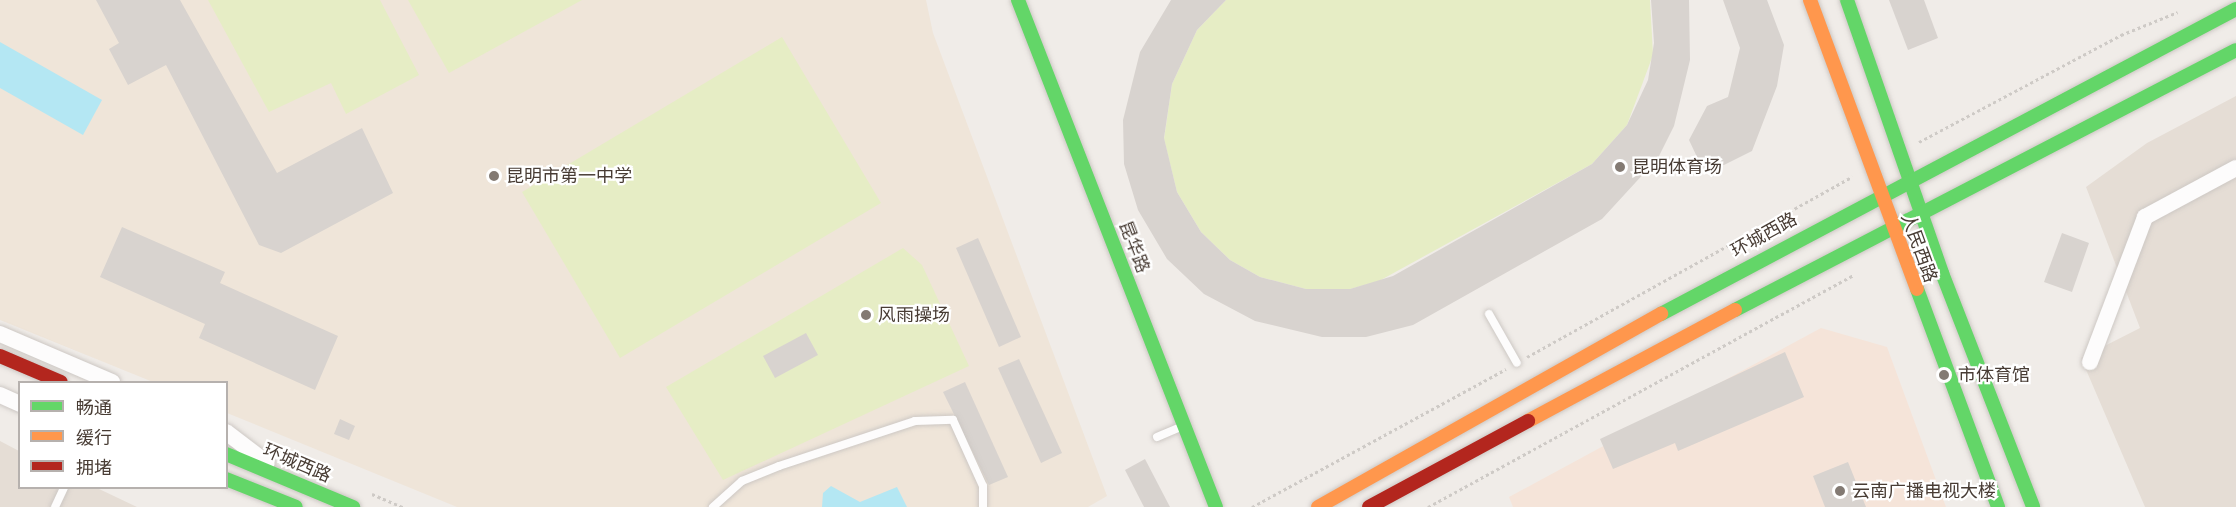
<!DOCTYPE html>
<meta charset="utf-8">
<style>
body{margin:0}
#map{position:relative;width:2236px;height:507px;overflow:hidden;background:#f0ece8;font-family:Karla,"Noto Sans SC",sans-serif}
div>[style]{position:absolute}
[style*='--x']{left:calc(var(--x)*1px);top:calc(var(--y)*1px);width:calc(var(--w)*1px);rotate:calc(var(--a)*1deg)}
.residential>*{inset:0;background:#e5ddd5}
.commercial>*{inset:0;background:#f5e4d9}
.education>*{inset:0;background:#efe5d9}
.green>*{inset:0;background:#e6edc5}
.water>*{inset:0;background:#b4e7f3}
.building>*{inset:0;background:#d8d3cf}
.path>*{height:3px;margin-top:-1.5px;transform-origin:0;background:repeating-linear-gradient(90deg,#cecac6 0 3px,transparent 0 6px)}
.roads{filter:drop-shadow(0 0 2px #cdc8c4) drop-shadow(0 0 2px #cdc8c4)}
.lane>*{height:8px;margin:-4px;padding:0 4px;transform-origin:4px;border-radius:4px;background:#fdfcfc}
.street>*{height:16px;margin:-8px;padding:0 8px;transform-origin:8px;border-radius:8px;background:#fdfcfc}
.fast>*{height:14px;margin:-7px;padding:0 7px;transform-origin:7px;border-radius:7px;background:#63d668}
.slow>*{height:14px;margin:-7px;padding:0 7px;transform-origin:7px;border-radius:7px;background:#ff974d}
.jam>*{height:14px;margin:-7px;padding:0 7px;transform-origin:7px;border-radius:7px;background:#b3261e}
.dots>*{width:16px;height:16px;translate:-50% -50%;box-sizing:border-box;border:3px solid #fff;border-radius:50%}
span{translate:-50% -50%;white-space:nowrap;text-align:center;line-height:1.15;-webkit-text-stroke:4.5px #fff;paint-order:stroke}
.poi-label{font-size:18px;color:#483c34}
.left{translate:0 -50%;text-align:left}
.street-label{font-size:18px;color:#483c34}
.legend{position:absolute;left:18px;top:381px;width:210px;height:108px;box-sizing:border-box;background:#fff;border:2px solid #b6b1ae;margin:0;padding:8px 10px;list-style:none;font-size:18px;color:#483c34}
.legend li{display:flex;align-items:center;gap:12px;height:30px}
.legend b{width:30px;border:2px solid #b6b1ae}
</style>
<div id="map">
<div class="residential">
<i style="clip-path:polygon(2236px 96px,2236px 507px,2145px 507px,2081px 358px,2140px 328px,2086px 187px,2147px 143px)"></i>
<i style="clip-path:polygon(0 441px,19px 451px,20px 488px,97px 488px,137px 507px,0 507px)"></i>
</div>
<div class="commercial">
<i style="clip-path:polygon(1821px 328px,1887px 347px,1946px 507px,1513px 507px,1509px 497px)"></i>
</div>
<div class="education">
<i style="clip-path:polygon(0 0,926px 0,933px 33px,1107px 496px,1088px 507px,457px 507px,227px 413px,226px 382px,153px 382px,0 320px)"></i>
</div>
<div class="green">
<i style="clip-path:polygon(208px 0,380px 0,419px 75px,346px 114px,331px 83px,269px 112px)"></i>
<i style="clip-path:polygon(408px 0,582px 0,449px 73px)"></i>
<i style="clip-path:polygon(1226px 0,1650px 0,1653px 55px,1627px 125px,1592px 164px,1379px 281px,1350px 289px,1306px 289px,1260px 277px,1230px 260px,1201px 232px,1177px 192px,1164px 139px,1172px 84px,1197px 30px)"></i>
<i style="clip-path:polygon(782px 37px,881px 203px,620px 358px,522px 192px)"></i>
<i style="clip-path:polygon(903px 248px,922px 265px,969px 366px,723px 480px,666px 387px)"></i>
</div>
<div class="water">
<i style="clip-path:polygon(0 42px,102px 100px,83px 135px,0 88px)"></i>
<i style="clip-path:polygon(831px 486px,860px 502px,897px 487px,907px 507px,822px 507px,823px 493px)"></i>
</div>
<div class="building">
<i style="clip-path:polygon(96px 0,180px 0,277px 173px,362px 128px,393px 193px,281px 253px,259px 245px,166px 65px,128px 85px,109px 49px,119px 43px)"></i>
<i style="clip-path:polygon(1171px 0,1226px 0,1197px 30px,1172px 84px,1164px 138px,1177px 192px,1201px 232px,1230px 260px,1260px 277px,1306px 289px,1350px 289px,1393px 276px,1592px 164px,1627px 125px,1648px 80px,1654px 43px,1651px 0,1689px 0,1690px 60px,1674px 126px,1658px 158px,1602px 219px,1413px 325px,1366px 337px,1322px 337px,1255px 321px,1204px 294px,1167px 259px,1138px 210px,1124px 164px,1123px 120px,1140px 52px)"></i>
<i style="clip-path:polygon(1723px 0,1767px 0,1784px 45px,1777px 86px,1752px 151px,1724px 165px,1710px 165px,1697px 157px,1689px 140px,1707px 106px,1728px 97px,1730px 89px,1740px 48px)"></i>
<i style="clip-path:polygon(1889px 0,1924px 0,1938px 38px,1908px 50px)"></i>
<i style="clip-path:polygon(122px 227px,225px 272px,220px 283px,338px 336px,315px 390px,199px 338px,205px 324px,100px 277px)"></i>
<i style="clip-path:polygon(2062px 233px,2089px 243px,2072px 292px,2044px 282px)"></i>
<i style="clip-path:polygon(978px 238px,1021px 337px,999px 347px,956px 248px)"></i>
<i style="clip-path:polygon(806px 333px,818px 355px,775px 378px,763px 356px)"></i>
<i style="clip-path:polygon(1785px 352px,1804px 397px,1678px 451px,1675px 443px,1613px 469px,1600px 439px)"></i>
<i style="clip-path:polygon(1019px 359px,1062px 453px,1041px 463px,998px 368px)"></i>
<i style="clip-path:polygon(965px 382px,1008px 477px,989px 485px,943px 392px)"></i>
<i style="clip-path:polygon(340px 419px,355px 426px,349px 440px,334px 434px)"></i>
<i style="clip-path:polygon(1145px 459px,1170px 507px,1144px 507px,1125px 470px)"></i>
<i style="clip-path:polygon(1848px 462px,1866px 507px,1825px 507px,1813px 476px)"></i>
</div>
<div class="path">
<i style="--x:1919;--y:142;--w:229;--a:-27.9"></i>
<i style="--x:2121;--y:35;--w:61;--a:-22"></i>
<i style="--x:1527;--y:357;--w:372;--a:-29"></i>
<i style="--x:372;--y:494;--w:34;--a:23"></i>
<i style="--x:1252;--y:507;--w:289;--a:-28.5"></i>
<i style="--x:1428;--y:507;--w:484;--a:-28.6"></i>
</div>
<div class="roads">
<div class="lane">
<i style="--x:1489;--y:314;--w:56;--a:60.3"></i>
<i style="--x:1157;--y:437;--w:26;--a:-23"></i>
<i style="--x:55;--y:507;--w:21;--a:-65"></i>
<i style="--x:713;--y:507;--w:39;--a:-42"></i>
<i style="--x:742;--y:481;--w:40;--a:-22"></i>
<i style="--x:779;--y:466;--w:143;--a:-18.3"></i>
<i style="--x:915;--y:421;--w:38;--a:-2"></i>
<i style="--x:953;--y:420;--w:72;--a:65.6"></i>
<i style="--x:983;--y:486;--w:21;--a:90"></i>
</div>
<div class="street">
<i style="--x:0;--y:334;--w:122;--a:23.2"></i>
<i style="--x:2090;--y:362;--w:155;--a:-69.2"></i>
<i style="--x:2145;--y:217;--w:103;--a:-28.3"></i>
<i style="--x:0;--y:395;--w:22;--a:24"></i>
<i style="--x:226;--y:432;--w:51;--a:37.1"></i>
</div>
<div class="fast">
<i style="--x:1018;--y:0;--w:544;--a:68.67"></i>
<i style="--x:1847;--y:0;--w:289;--a:70.8"></i>
<i style="--x:1942;--y:273;--w:251;--a:68.7"></i>
<i style="--x:1917;--y:289;--w:233;--a:69.6"></i>
<i style="--x:1735;--y:310;--w:564;--a:-27.43"></i>
<i style="--x:1661;--y:314;--w:651;--a:-27.94"></i>
<i style="--x:226;--y:454;--w:138;--a:22.7"></i>
<i style="--x:226;--y:479;--w:75;--a:21.8"></i>
</div>
<div class="slow">
<i style="--x:1810;--y:0;--w:308;--a:69.7"></i>
<i style="--x:1528;--y:421;--w:235;--a:-28.2"></i>
<i style="--x:1318;--y:507;--w:394;--a:-29.4"></i>
</div>
<div class="jam">
<i style="--x:0;--y:356;--w:66;--a:23.1"></i>
<i style="--x:1369;--y:507;--w:181;--a:-28.4"></i>
</div>
</div>
<div class="dots">
<i style="left:1620px;top:167px;background:#837a73"></i>
<i style="left:494px;top:176px;background:#837a73"></i>
<i style="left:866px;top:315px;background:#837a73"></i>
<i style="left:1944px;top:375px;background:#837a73"></i>
<i style="left:1840px;top:491px;background:#837a73"></i>
</div>
<div class="poi-label">
<span class="left" style="left:1632px;top:167px">昆明体育场</span>
<span class="left" style="left:506px;top:176px">昆明市第一中学</span>
<span class="left" style="left:878px;top:315px">风雨操场</span>
<span class="left" style="left:1958px;top:375px">市体育馆</span>
<span class="left" style="left:1852px;top:491px">云南广播电视大楼</span>
</div>
<div class="street-label">
<span style="left:1764px;top:235px;rotate:-29deg">环城西路</span>
<span style="left:1134px;top:247px;rotate:69deg">昆华路</span>
<span style="left:1919px;top:248px;rotate:70deg">人民西路</span>
<span style="left:297px;top:463px;rotate:23deg">环城西路</span>
</div>
<ul class="legend">
<li><b style="height:8px;background:#63d668"></b>畅通</li>
<li><b style="height:8px;background:#ff974d"></b>缓行</li>
<li><b style="height:8px;background:#b3261e"></b>拥堵</li>
</ul>
</div>
